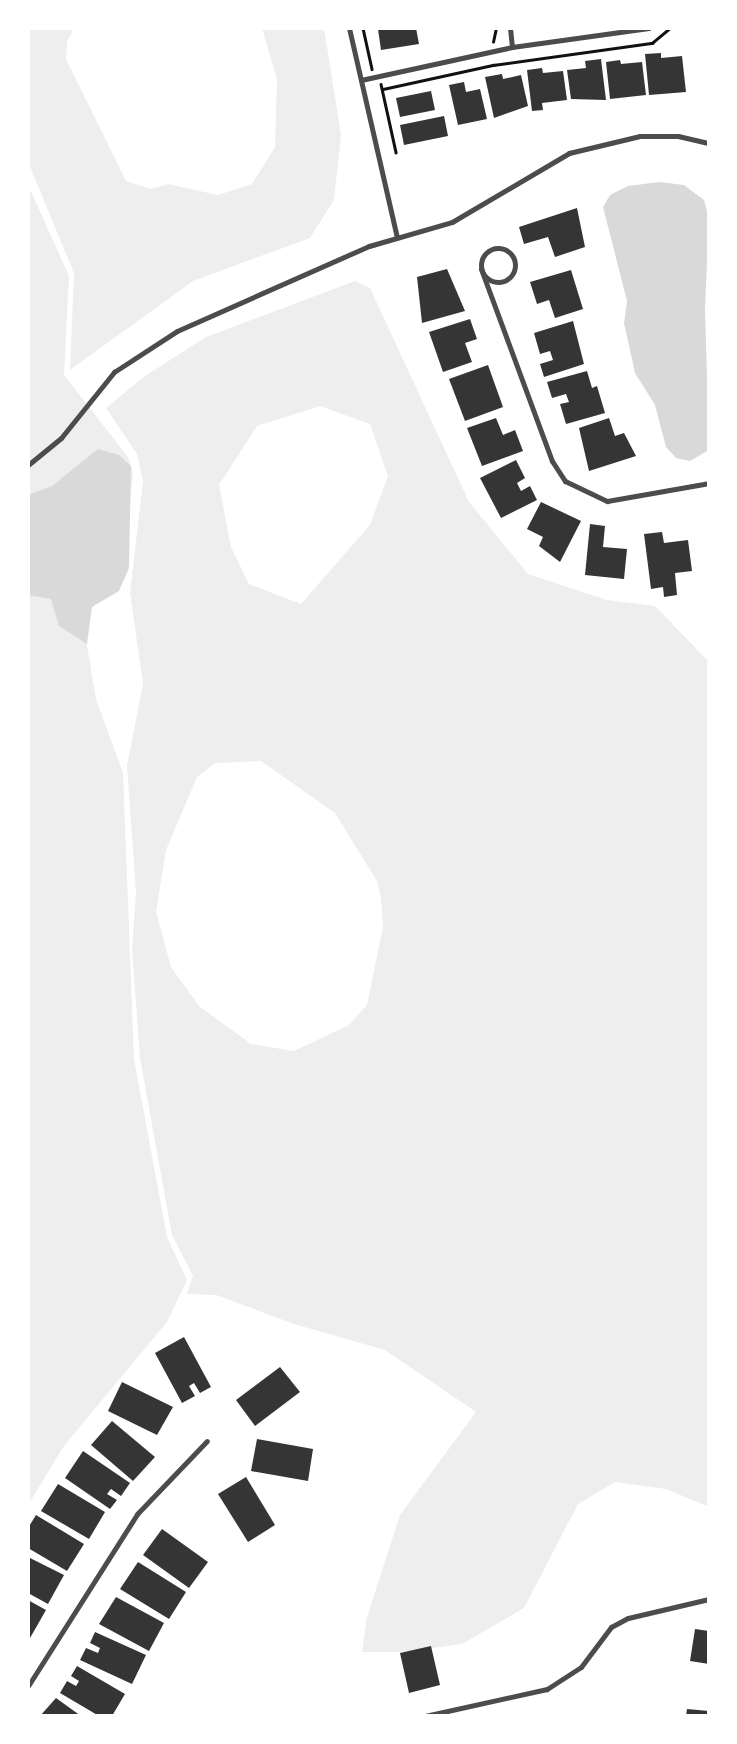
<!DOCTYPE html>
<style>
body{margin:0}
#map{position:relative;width:737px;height:1744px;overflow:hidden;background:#fff;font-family:"Varela Round",sans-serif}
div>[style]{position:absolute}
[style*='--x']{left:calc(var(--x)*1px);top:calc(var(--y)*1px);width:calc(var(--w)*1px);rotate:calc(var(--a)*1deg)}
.green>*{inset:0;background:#eee}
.water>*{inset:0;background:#d9d9d9}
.building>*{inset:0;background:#353535}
.path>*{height:2.5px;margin:-1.25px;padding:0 1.25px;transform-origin:1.25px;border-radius:1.25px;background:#111}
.minor>*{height:5px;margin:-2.5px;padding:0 2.5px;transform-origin:2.5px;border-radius:2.5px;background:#4c4c4c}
.minor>.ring{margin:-2.5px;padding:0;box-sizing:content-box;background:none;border:5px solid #4c4c4c;border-radius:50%}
span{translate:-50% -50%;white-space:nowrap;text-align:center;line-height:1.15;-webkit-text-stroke:6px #fff;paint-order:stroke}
.frame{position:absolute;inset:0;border:30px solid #fff;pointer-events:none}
</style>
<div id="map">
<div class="green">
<i style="clip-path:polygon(28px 28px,74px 28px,67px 42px,66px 59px,126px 181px,151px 189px,168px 184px,218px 195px,252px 184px,275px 147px,277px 80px,262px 28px,324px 28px,341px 135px,334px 200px,310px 238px,193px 281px,70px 370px,74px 273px,28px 162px)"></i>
<i style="clip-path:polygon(28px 185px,69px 276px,64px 375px,128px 457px,133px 473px,124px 557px,80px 603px,96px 699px,123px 773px,134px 1059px,167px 1237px,187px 1280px,167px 1322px,64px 1446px,28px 1505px)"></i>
<i style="clip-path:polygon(evenodd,355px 281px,370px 288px,469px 502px,528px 574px,607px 600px,655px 606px,709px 662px,709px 1507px,666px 1489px,615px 1482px,578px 1504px,524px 1608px,462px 1644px,403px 1652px,362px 1652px,367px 1617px,400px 1515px,476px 1412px,385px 1350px,294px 1324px,216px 1295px,187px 1294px,193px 1276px,172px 1235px,140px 1058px,132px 949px,136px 892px,127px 766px,143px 683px,130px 593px,143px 481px,137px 454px,106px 408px,142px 378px,206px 337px,355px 281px,320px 406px,370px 424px,388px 476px,370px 525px,301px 604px,249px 584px,231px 547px,219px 485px,257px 426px,320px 406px,355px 281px,261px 761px,335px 813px,377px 881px,381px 899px,383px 927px,367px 1005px,349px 1025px,294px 1051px,251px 1044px,199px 1006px,171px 967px,156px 912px,166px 850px,197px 777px,215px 763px,261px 761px)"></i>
</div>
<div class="water">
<i style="clip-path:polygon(659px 182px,684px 185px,704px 200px,709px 218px,705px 308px,709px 450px,690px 461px,676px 458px,666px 447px,655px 405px,635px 373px,624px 323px,627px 301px,603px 207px,610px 195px,628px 186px)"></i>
<i style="clip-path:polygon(98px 449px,119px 455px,131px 466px,129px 568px,119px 591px,92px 607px,87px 644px,59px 626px,51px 599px,28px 595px,28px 495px,52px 486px)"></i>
</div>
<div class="building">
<i style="clip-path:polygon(416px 28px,419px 44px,381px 50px,378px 29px)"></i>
<i style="clip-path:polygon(661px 53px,661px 58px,682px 56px,686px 92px,649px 95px,645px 54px)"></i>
<i style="clip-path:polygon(601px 59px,606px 100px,571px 99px,567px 70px,586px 68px,585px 61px)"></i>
<i style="clip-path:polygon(620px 60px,621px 64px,642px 62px,646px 95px,610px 99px,606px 62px)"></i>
<i style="clip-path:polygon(542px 68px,543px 73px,563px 71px,567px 100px,542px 103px,543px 110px,532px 111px,527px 70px)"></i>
<i style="clip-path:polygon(502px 74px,503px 79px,521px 75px,528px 106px,494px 118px,485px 77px)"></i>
<i style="clip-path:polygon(464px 82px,466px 92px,480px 89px,487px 119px,458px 125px,449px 85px)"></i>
<i style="clip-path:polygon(431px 91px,435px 110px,400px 117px,396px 98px)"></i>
<i style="clip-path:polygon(444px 116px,448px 136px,404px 145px,400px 125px)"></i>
<i style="clip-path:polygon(577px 208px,585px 247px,555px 257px,548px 237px,524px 244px,519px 227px)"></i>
<i style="clip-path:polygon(447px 269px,465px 311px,422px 323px,417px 277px)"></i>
<i style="clip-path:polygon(571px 270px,583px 309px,555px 318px,549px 300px,537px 304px,530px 282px)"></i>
<i style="clip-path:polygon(470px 319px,477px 339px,465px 343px,472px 362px,443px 372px,429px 332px)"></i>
<i style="clip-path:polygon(573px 321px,584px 364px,544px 377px,540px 364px,553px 360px,550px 351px,540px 354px,534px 333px)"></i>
<i style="clip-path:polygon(488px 365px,503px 407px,465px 421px,449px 379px)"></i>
<i style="clip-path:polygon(587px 371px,592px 388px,597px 386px,605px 413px,566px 424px,560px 404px,569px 402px,566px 394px,552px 398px,547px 382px)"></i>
<i style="clip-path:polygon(496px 418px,503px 435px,515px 430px,523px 451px,482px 466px,467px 428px)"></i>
<i style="clip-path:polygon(609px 418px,615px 436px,624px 433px,636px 456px,589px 471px,579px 428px)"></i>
<i style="clip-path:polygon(516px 460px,525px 478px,517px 483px,521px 491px,530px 486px,537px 500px,501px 518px,480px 478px)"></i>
<i style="clip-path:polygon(541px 502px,581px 521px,560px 562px,539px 546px,543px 537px,527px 529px)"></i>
<i style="clip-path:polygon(590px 524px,605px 526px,603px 547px,627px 549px,624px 579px,585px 575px)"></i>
<i style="clip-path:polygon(662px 532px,664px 543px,688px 540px,692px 571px,675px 573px,677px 595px,664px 597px,663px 587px,651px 589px,644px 534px)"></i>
<i style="clip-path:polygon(184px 1337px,211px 1387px,200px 1393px,194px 1383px,189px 1386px,195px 1396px,182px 1403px,155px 1353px)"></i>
<i style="clip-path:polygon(280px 1367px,300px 1392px,255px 1426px,236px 1400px)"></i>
<i style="clip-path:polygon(122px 1382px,173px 1407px,157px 1435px,108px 1411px)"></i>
<i style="clip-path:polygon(112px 1421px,155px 1457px,133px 1481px,91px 1445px)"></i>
<i style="clip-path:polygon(257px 1439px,313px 1449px,308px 1481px,251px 1471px)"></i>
<i style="clip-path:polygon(83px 1451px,130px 1483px,121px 1496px,111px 1489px,107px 1494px,117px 1500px,110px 1509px,65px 1478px)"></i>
<i style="clip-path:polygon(246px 1477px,275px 1525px,248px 1542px,218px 1494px)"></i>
<i style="clip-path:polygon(58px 1484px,105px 1512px,89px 1539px,41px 1511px)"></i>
<i style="clip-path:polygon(36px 1515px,84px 1544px,67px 1571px,28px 1548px,28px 1528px)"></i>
<i style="clip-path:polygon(162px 1529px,208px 1562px,189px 1588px,143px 1555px)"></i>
<i style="clip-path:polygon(28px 1557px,64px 1575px,48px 1604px,28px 1593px)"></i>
<i style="clip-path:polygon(138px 1562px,186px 1592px,169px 1619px,120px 1589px)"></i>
<i style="clip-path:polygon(116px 1597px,164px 1623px,149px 1651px,99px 1624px)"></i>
<i style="clip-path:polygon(28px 1600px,46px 1610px,30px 1638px,28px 1637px)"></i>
<i style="clip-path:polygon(695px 1629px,709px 1631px,709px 1664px,690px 1661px)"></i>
<i style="clip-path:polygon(95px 1632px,146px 1655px,132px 1684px,80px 1660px,86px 1648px,98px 1653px,100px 1648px,90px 1643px)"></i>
<i style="clip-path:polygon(431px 1646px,440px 1685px,409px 1693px,400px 1653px)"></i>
<i style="clip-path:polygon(77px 1666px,125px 1694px,112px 1716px,99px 1716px,60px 1693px,67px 1681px,76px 1686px,79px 1681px,71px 1676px)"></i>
<i style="clip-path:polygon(56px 1698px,81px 1716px,40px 1716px)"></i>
<i style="clip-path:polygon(687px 1709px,709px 1711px,709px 1716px,686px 1716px)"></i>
</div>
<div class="path">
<i style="--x:363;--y:28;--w:42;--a:77.6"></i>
<i style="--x:493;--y:42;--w:14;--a:-78"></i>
<i style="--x:381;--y:84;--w:70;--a:77.6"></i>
<i style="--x:383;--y:89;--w:113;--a:-12.3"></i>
<i style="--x:493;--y:65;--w:161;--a:-7.9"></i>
<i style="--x:652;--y:43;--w:23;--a:-40"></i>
</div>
<div class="minor">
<i style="--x:349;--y:28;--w:215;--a:77.1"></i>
<i style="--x:510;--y:28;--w:19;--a:84"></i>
<i style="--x:361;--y:80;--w:155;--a:-12.3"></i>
<i style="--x:512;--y:47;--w:138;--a:-7.9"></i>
<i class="ring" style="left:481px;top:248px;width:29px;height:29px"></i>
<i style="--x:481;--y:269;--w:205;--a:69.7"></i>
<i style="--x:552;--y:461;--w:24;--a:57"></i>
<i style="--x:565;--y:481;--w:47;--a:25.5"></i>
<i style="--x:607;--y:501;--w:104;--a:-10"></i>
<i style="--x:28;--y:465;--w:43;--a:-39.3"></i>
<i style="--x:61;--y:438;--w:85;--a:-51.2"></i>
<i style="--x:114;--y:372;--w:75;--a:-33.1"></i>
<i style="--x:177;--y:331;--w:210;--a:-23.9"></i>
<i style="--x:369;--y:246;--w:86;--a:-16.1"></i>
<i style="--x:452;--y:222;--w:136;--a:-30.5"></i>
<i style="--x:569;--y:153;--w:73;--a:-13.5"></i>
<i style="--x:640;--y:136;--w:38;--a:0"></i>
<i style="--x:678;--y:136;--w:32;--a:13"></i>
<i style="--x:28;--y:1686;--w:204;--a:-57.6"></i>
<i style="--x:137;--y:1514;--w:101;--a:-46.2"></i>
<i style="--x:350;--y:1716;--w:9;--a:0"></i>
<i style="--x:425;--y:1716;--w:125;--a:-12.5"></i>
<i style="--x:547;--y:1689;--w:40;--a:-32.9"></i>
<i style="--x:581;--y:1667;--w:50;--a:-53.1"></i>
<i style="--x:611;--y:1627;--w:19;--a:-28"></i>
<i style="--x:628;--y:1618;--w:83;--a:-13.2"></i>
</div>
<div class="frame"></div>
</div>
